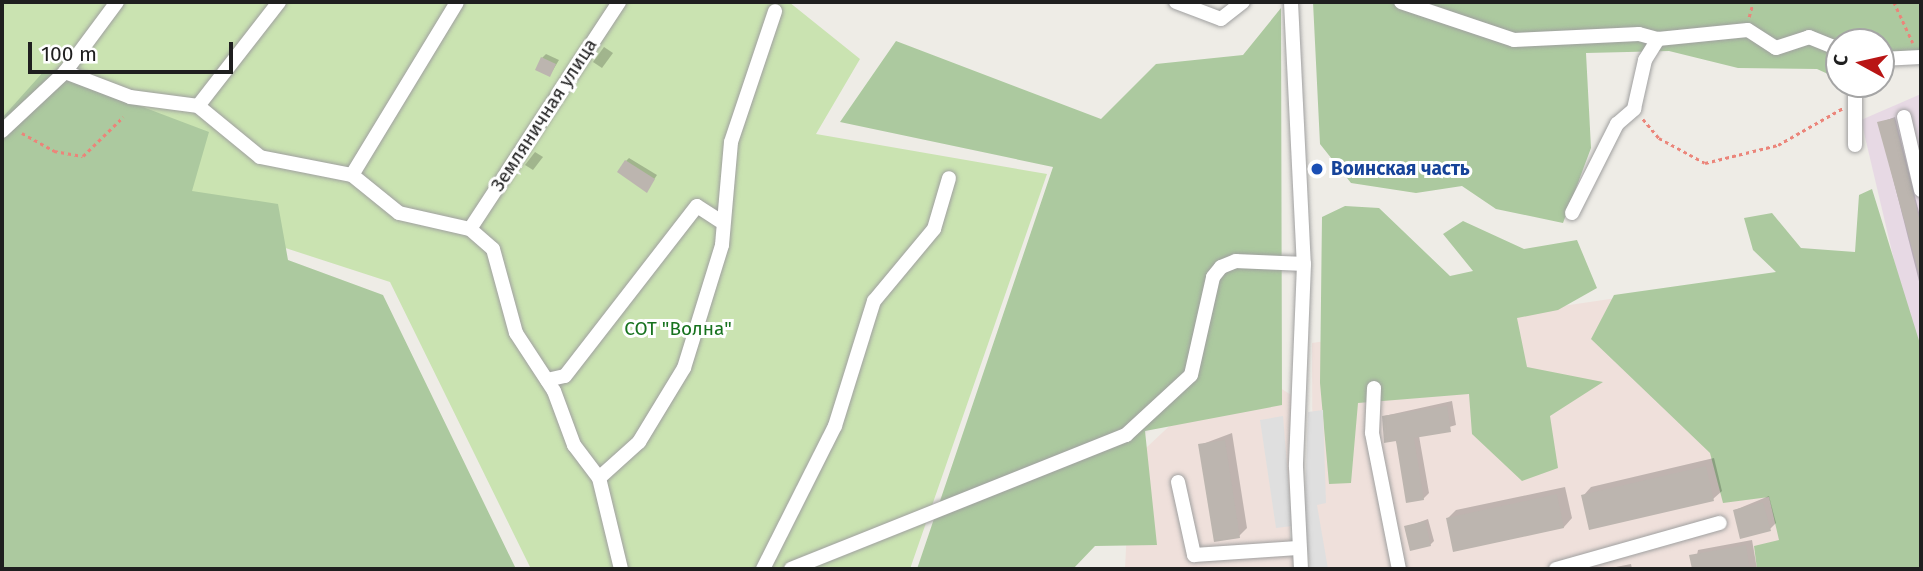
<!DOCTYPE html>
<meta charset="utf-8">
<style>
body{margin:0}
#map{position:relative;width:1923px;height:571px;overflow:hidden;background:#eeece6;font-family:"Fira Sans",sans-serif}
div>[style]{position:absolute}
[style*='--x']{left:calc(var(--x)*1px);top:calc(var(--y)*1px);width:calc(var(--w)*1px);rotate:calc(var(--a)*1deg)}
.industrial>*{inset:0;background:#e7d9e4}
.military>*{inset:0;background:#efe0db}
.grass>*{inset:0;background:#cae3b1}
.forest>*{inset:0;background:#acc99f}
.parking>*{inset:0;background:#dfdfdf}
.shadow>*{inset:0;background:#0003}
.building>*{inset:0;background:#bcb5af}
.path>*{height:2.5px;margin-top:-1.25px;transform-origin:0;background:repeating-linear-gradient(90deg,#eb857a 0 3.5px,transparent 0 7px)}
.roads{filter:drop-shadow(0 0 2px #a0a0a0) drop-shadow(0 0 2px #a0a0a0)}
.minor>*{height:14px;margin:-7px;padding:0 7px;transform-origin:7px;border-radius:7px;background:#fff}
.dots>*{width:19px;height:19px;translate:-50% -50%;box-sizing:border-box;border:4px solid #fff;border-radius:50%}
span{translate:-50% -50%;white-space:nowrap;text-align:center;line-height:1.15;-webkit-text-stroke:6px #fff;paint-order:stroke}
.street-label{font-size:19px;color:#1f1f1f}
.transit-label{font-size:19px;color:#164399;font-weight:700}
.left{translate:0 -50%;text-align:left}
.park-label{font-size:19px;color:#17721e}
.frame{position:absolute;inset:0;border:4px solid #1f1f1f;pointer-events:none}
.north{position:absolute;left:1825px;top:28px;width:70px;height:70px;box-sizing:border-box;background:#fff;border:2px solid #a5a5a5;border-radius:50%;rotate:278deg;font-size:19px;font-weight:700;line-height:28px;text-align:center;color:#1f1f1f}
.north::after{content:'';display:block;margin:auto;width:24px;height:32px;background:#b91515;clip-path:polygon(50% 0,100% 100%,50% 72%,0 100%)}
.scale{position:absolute;left:28px;top:42px;width:205px;height:32px;box-sizing:border-box;border:4px solid #1f1f1f;border-top:0;padding-left:9px;font-size:21px;line-height:24px;white-space:nowrap;color:#1f1f1f;-webkit-text-stroke:5px #fff;paint-order:stroke}
</style>
<div id="map">
<div class="industrial">
<i style="clip-path:polygon(1921px 94px,1921px 375px,1861px 120px)"></i>
</div>
<div class="military">
<i style="clip-path:polygon(1880px 259px,1921px 569px,1313px 569px,1312px 343px)"></i>
<i style="clip-path:polygon(1256px 372px,1291px 395px,1290px 538px,1296px 569px,1125px 569px,1130px 463px,1195px 402px)"></i>
</div>
<div class="grass">
<i style="clip-path:polygon(2px 2px,789px 2px,860px 59px,816px 134px,1047px 174px,910px 569px,531px 569px,390px 282px,190px 217px,2px 195px)"></i>
</div>
<div class="forest">
<i style="clip-path:polygon(1313px 2px,1921px 2px,1921px 55px,1881px 68px,1881px 42px,1839px 42px,1839px 79px,1817px 69px,1738px 68px,1669px 51px,1586px 53px,1591px 148px,1563px 223px,1496px 209px,1462px 186px,1416px 193px,1351px 183px,1320px 144px)"></i>
<i style="clip-path:polygon(1281px 8px,1282px 405px,1145px 431px,1157px 545px,1095px 546px,1073px 569px,917px 569px,1053px 167px,840px 122px,896px 41px,1101px 119px,1156px 64px,1243px 55px)"></i>
<i style="clip-path:polygon(45px 70px,209px 132px,192px 191px,278px 204px,288px 260px,383px 295px,516px 569px,2px 569px,2px 118px)"></i>
<i style="clip-path:polygon(1872px 189px,1921px 347px,1921px 569px,1757px 569px,1754px 546px,1779px 540px,1769px 497px,1723px 503px,1710px 453px,1591px 339px,1614px 295px,1776px 272px,1753px 250px,1744px 218px,1772px 213px,1801px 248px,1855px 252px,1859px 195px)"></i>
<i style="clip-path:polygon(1345px 206px,1379px 208px,1450px 276px,1473px 271px,1443px 234px,1463px 221px,1524px 249px,1577px 240px,1597px 288px,1558px 310px,1517px 318px,1527px 367px,1603px 382px,1550px 416px,1558px 468px,1522px 481px,1472px 434px,1469px 394px,1358px 403px,1351px 483px,1329px 484px,1320px 383px,1322px 217px)"></i>
</div>
<div class="parking">
<i style="clip-path:polygon(1323px 410px,1326px 503px,1317px 505px,1328px 569px,1311px 569px,1304px 533px,1308px 412px)"></i>
<i style="clip-path:polygon(1283px 416px,1292px 526px,1276px 528px,1260px 420px)"></i>
</div>
<div class="shadow">
<i style="clip-path:polygon(604px 47px,613px 53px,602px 68px,593px 62px)"></i>
<i style="clip-path:polygon(546px 54px,559px 60px,550px 75px,542px 58px)"></i>
<i style="clip-path:polygon(1895px 117px,1921px 220px,1921px 289px,1879px 123px)"></i>
<i style="clip-path:polygon(535px 152px,543px 157px,533px 170px,525px 165px)"></i>
<i style="clip-path:polygon(629px 158px,657px 175px,649px 187px,626px 161px)"></i>
<i style="clip-path:polygon(1452px 401px,1456px 425px,1419px 436px,1429px 493px,1423px 499px,1384px 416px)"></i>
<i style="clip-path:polygon(1232px 433px,1247px 528px,1239px 536px,1200px 445px)"></i>
<i style="clip-path:polygon(1714px 458px,1722px 491px,1713px 499px,1583px 496px,1591px 487px)"></i>
<i style="clip-path:polygon(1565px 487px,1572px 518px,1564px 527px,1448px 518px,1456px 510px)"></i>
<i style="clip-path:polygon(1769px 496px,1776px 523px,1770px 529px,1735px 510px)"></i>
<i style="clip-path:polygon(1428px 519px,1434px 541px,1430px 545px,1406px 527px)"></i>
<i style="clip-path:polygon(1752px 540px,1757px 569px,1694px 569px,1698px 550px)"></i>
<i style="clip-path:polygon(1631px 564px,1632px 569px,1605px 569px,1606px 569px)"></i>
</div>
<div class="building">
<i style="clip-path:polygon(541px 57px,556px 64px,550px 77px,535px 70px)"></i>
<i style="clip-path:polygon(1894px 118px,1921px 226px,1921px 281px,1877px 122px)"></i>
<i style="clip-path:polygon(625px 160px,655px 179px,647px 193px,617px 172px)"></i>
<i style="clip-path:polygon(1447px 406px,1451px 432px,1414px 438px,1424px 500px,1406px 503px,1396px 441px,1384px 443px,1382px 416px)"></i>
<i style="clip-path:polygon(1225px 440px,1240px 538px,1214px 542px,1198px 444px)"></i>
<i style="clip-path:polygon(1706px 466px,1714px 501px,1589px 530px,1581px 495px)"></i>
<i style="clip-path:polygon(1557px 494px,1564px 528px,1453px 552px,1446px 518px)"></i>
<i style="clip-path:polygon(1763px 502px,1771px 531px,1740px 539px,1733px 510px)"></i>
<i style="clip-path:polygon(1425px 521px,1431px 546px,1410px 551px,1404px 526px)"></i>
<i style="clip-path:polygon(1746px 545px,1750px 569px,1692px 569px,1689px 555px)"></i>
</div>
<div class="path">
<i style="--x:1894;--y:2;--w:45;--a:65.1"></i>
<i style="--x:1749;--y:17;--w:16;--a:-75"></i>
<i style="--x:1643;--y:119;--w:25;--a:50"></i>
<i style="--x:1659;--y:138;--w:52;--a:28.5"></i>
<i style="--x:1705;--y:163;--w:75;--a:-13.9"></i>
<i style="--x:1778;--y:145;--w:75;--a:-29.6"></i>
<i style="--x:22;--y:133;--w:37;--a:29"></i>
<i style="--x:54;--y:151;--w:29;--a:10"></i>
<i style="--x:83;--y:156;--w:56;--a:-44.3"></i>
</div>
<div class="roads">
<div class="minor">
<i style="--x:1176;--y:2;--w:48;--a:20.7"></i>
<i style="--x:1221;--y:19;--w:28;--a:-38"></i>
<i style="--x:1291;--y:2;--w:262;--a:87.2"></i>
<i style="--x:1304;--y:264;--w:203;--a:92.3"></i>
<i style="--x:1296;--y:467;--w:102;--a:87.2"></i>
<i style="--x:1401;--y:2;--w:119;--a:18.6"></i>
<i style="--x:1514;--y:40;--w:125;--a:-2.7"></i>
<i style="--x:1639;--y:34;--w:20;--a:15"></i>
<i style="--x:1881;--y:59;--w:40;--a:-2.9"></i>
<i style="--x:65;--y:72;--w:87;--a:-53.4"></i>
<i style="--x:198;--y:106;--w:132;--a:-52.1"></i>
<i style="--x:1904;--y:117;--w:75;--a:76.9"></i>
<i style="--x:2;--y:131;--w:86;--a:-43.1"></i>
<i style="--x:65;--y:72;--w:70;--a:21"></i>
<i style="--x:130;--y:97;--w:69;--a:7.5"></i>
<i style="--x:198;--y:106;--w:80;--a:39.4"></i>
<i style="--x:260;--y:157;--w:94;--a:11.1"></i>
<i style="--x:352;--y:175;--w:60;--a:39"></i>
<i style="--x:399;--y:213;--w:73;--a:12.7"></i>
<i style="--x:470;--y:229;--w:30;--a:41"></i>
<i style="--x:493;--y:249;--w:87;--a:74.7"></i>
<i style="--x:516;--y:333;--w:69;--a:56.8"></i>
<i style="--x:554;--y:391;--w:58;--a:69.7"></i>
<i style="--x:574;--y:445;--w:41;--a:52.9"></i>
<i style="--x:599;--y:478;--w:94;--a:76.4"></i>
<i style="--x:1855;--y:145;--w:61;--a:-90"></i>
<i style="--x:352;--y:175;--w:202;--a:-58.7"></i>
<i style="--x:1572;--y:213;--w:100;--a:-63.2"></i>
<i style="--x:1617;--y:124;--w:23;--a:-41"></i>
<i style="--x:1634;--y:109;--w:50;--a:-77.3"></i>
<i style="--x:1645;--y:60;--w:25;--a:-58"></i>
<i style="--x:1658;--y:39;--w:90;--a:-5.7"></i>
<i style="--x:1748;--y:30;--w:33;--a:33"></i>
<i style="--x:1776;--y:48;--w:35;--a:-18"></i>
<i style="--x:1809;--y:37;--w:32;--a:22"></i>
<i style="--x:470;--y:229;--w:272;--a:-56.7"></i>
<i style="--x:547;--y:380;--w:18;--a:-13"></i>
<i style="--x:565;--y:376;--w:215;--a:-52.2"></i>
<i style="--x:697;--y:206;--w:27;--a:33"></i>
<i style="--x:1374;--y:388;--w:45;--a:92.5"></i>
<i style="--x:1372;--y:433;--w:139;--a:78.8"></i>
<i style="--x:599;--y:478;--w:54;--a:-42"></i>
<i style="--x:639;--y:442;--w:87;--a:-58.7"></i>
<i style="--x:684;--y:368;--w:129;--a:-72.8"></i>
<i style="--x:722;--y:245;--w:103;--a:-85"></i>
<i style="--x:731;--y:142;--w:138;--a:-71.4"></i>
<i style="--x:1178;--y:482;--w:75;--a:77.6"></i>
<i style="--x:1194;--y:555;--w:104;--a:-3.9"></i>
<i style="--x:763;--y:569;--w:160;--a:-63.3"></i>
<i style="--x:835;--y:426;--w:131;--a:-72.7"></i>
<i style="--x:874;--y:301;--w:94;--a:-50.2"></i>
<i style="--x:934;--y:229;--w:53;--a:-73.6"></i>
<i style="--x:791;--y:569;--w:361;--a:-21.8"></i>
<i style="--x:1126;--y:435;--w:88;--a:-42.7"></i>
<i style="--x:1191;--y:375;--w:100;--a:-77.3"></i>
<i style="--x:1213;--y:277;--w:13;--a:-51"></i>
<i style="--x:1221;--y:267;--w:16;--a:-22"></i>
<i style="--x:1236;--y:261;--w:68;--a:2.5"></i>
<i style="--x:1556;--y:569;--w:170;--a:-15.7"></i>
</div>
</div>
<div class="dots">
<i style="left:1317px;top:169px;background:#1a4fb4"></i>
</div>
<div class="street-label">
<span style="left:544px;top:115px;rotate:-57deg">Земляничная улица</span>
</div>
<div class="transit-label">
<span class="left" style="left:1331px;top:169px">Воинская часть</span>
</div>
<div class="park-label">
<span style="left:678px;top:329px">СОТ "Волна"</span>
</div>
<div class="frame"></div>
<div class="north">С</div>
<div class="scale">100 m</div>
</div>
